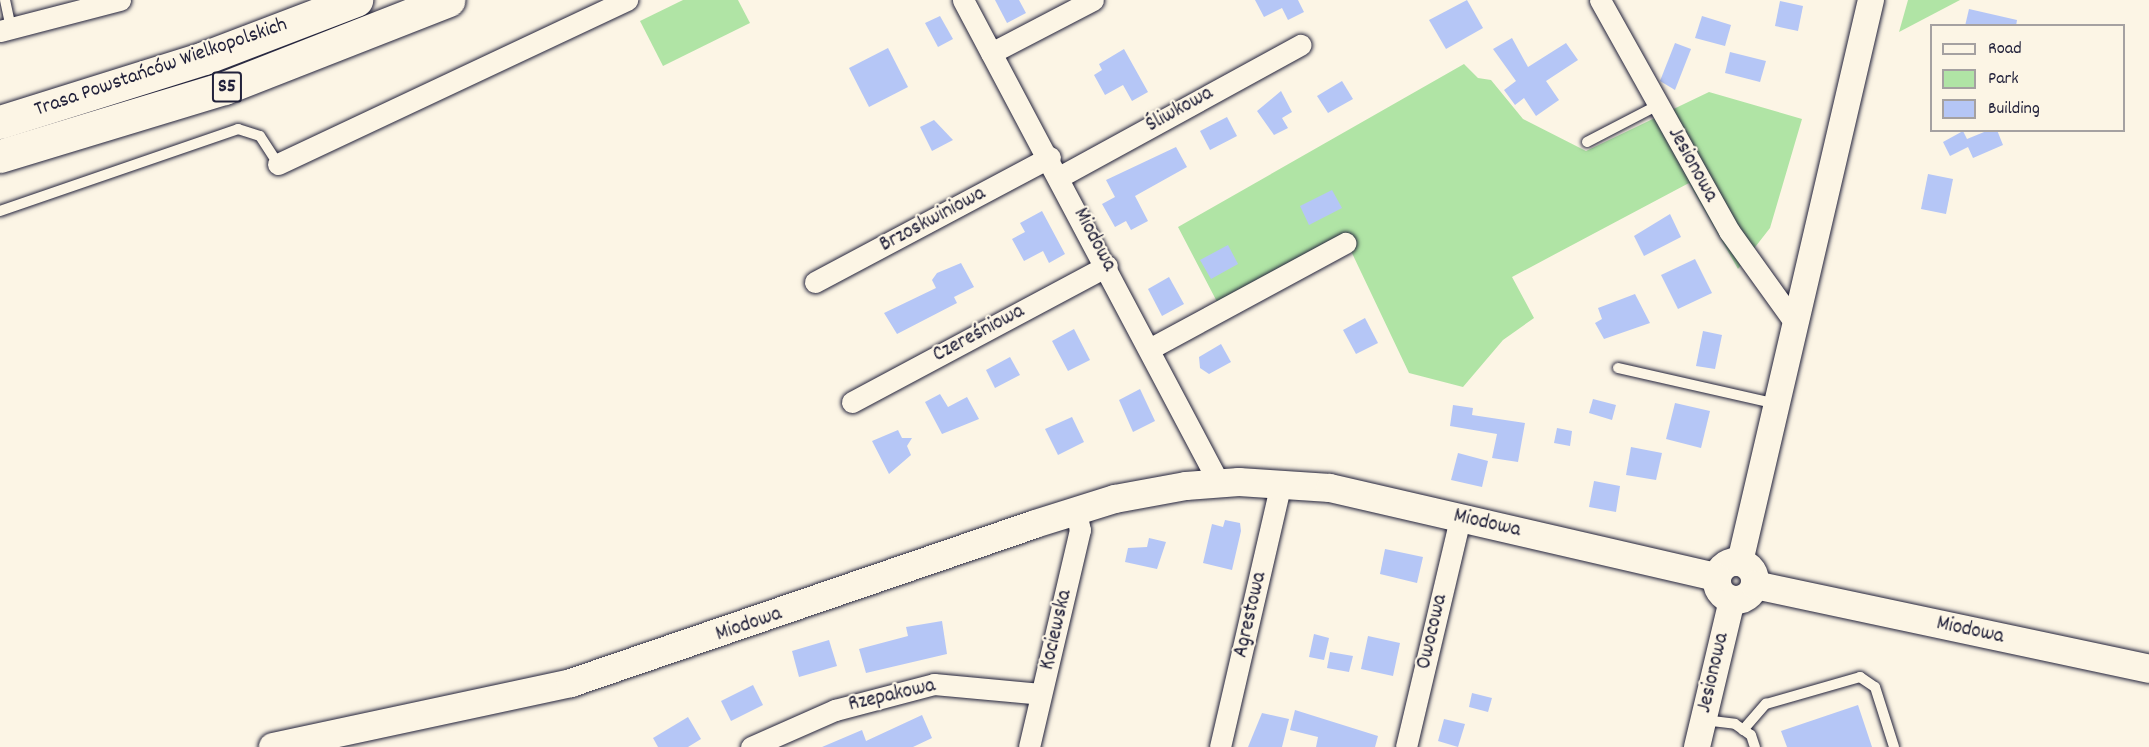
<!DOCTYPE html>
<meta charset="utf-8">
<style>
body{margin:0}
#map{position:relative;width:2149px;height:747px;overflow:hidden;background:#fcf5e5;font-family:Dekko,sans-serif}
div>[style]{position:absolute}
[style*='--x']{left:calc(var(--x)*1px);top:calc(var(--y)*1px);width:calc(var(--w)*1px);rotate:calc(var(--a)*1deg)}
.green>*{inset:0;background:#b0e4a5}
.building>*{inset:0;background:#b5c6f6}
.roads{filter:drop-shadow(0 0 2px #22223b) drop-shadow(0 0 2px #22223b)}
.service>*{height:10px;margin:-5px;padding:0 5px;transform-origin:5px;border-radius:5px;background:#fcf5e5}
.minor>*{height:21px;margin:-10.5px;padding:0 10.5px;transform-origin:10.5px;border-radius:10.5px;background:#fcf5e5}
.tertiary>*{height:26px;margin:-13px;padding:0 13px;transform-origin:13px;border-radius:13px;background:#fcf5e5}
.secondary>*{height:28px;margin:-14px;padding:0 14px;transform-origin:14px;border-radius:14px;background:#fcf5e5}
.secondary>.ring{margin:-14px;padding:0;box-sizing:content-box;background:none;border:28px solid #fcf5e5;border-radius:50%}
.motorway>*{height:33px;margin:-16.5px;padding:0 16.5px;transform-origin:16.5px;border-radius:16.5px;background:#fcf5e5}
span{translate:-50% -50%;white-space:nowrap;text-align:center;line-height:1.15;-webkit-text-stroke:4.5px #fcf5e5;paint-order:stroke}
.shield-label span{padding:2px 4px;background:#fcf5e5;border:2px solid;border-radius:4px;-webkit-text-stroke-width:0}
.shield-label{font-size:20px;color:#22223b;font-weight:700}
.street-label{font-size:21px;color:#22223b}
.legend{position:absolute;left:1930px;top:24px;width:195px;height:108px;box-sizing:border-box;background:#fcf5e5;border:2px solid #a5a1a1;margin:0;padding:8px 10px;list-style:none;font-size:18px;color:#22223b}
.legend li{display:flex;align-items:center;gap:12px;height:30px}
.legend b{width:30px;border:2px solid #a5a1a1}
</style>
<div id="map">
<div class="green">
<i style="clip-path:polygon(683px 0,738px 0,750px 23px,663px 66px,640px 21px)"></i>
<i style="clip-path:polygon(1908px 0,1960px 0,1899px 32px)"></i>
<i style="clip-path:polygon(1464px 64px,1478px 78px,1491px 80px,1523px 119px,1586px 151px,1709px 92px,1802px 119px,1770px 228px,1738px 269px,1689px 183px,1512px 277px,1534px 318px,1503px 340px,1463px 387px,1409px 373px,1351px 251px,1226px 319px,1178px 227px)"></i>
</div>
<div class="building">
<i style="clip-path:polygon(995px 0,1019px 0,1026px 13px,1007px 23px)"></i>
<i style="clip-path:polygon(1255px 0,1298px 0,1304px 12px,1288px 20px,1282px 8px,1264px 17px)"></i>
<i style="clip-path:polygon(1467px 0,1483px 28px,1446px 49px,1429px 20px)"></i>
<i style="clip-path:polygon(1780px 1px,1803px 6px,1798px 31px,1775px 26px)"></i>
<i style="clip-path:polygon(1969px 9px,2017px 20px,2016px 26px,1965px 26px)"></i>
<i style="clip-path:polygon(940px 16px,953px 39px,938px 47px,925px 23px)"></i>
<i style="clip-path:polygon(1702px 16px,1731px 25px,1725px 46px,1695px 38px)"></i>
<i style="clip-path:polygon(1512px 38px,1528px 67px,1566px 43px,1578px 60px,1546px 81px,1559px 100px,1536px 116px,1524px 98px,1515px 105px,1504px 90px,1516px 81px,1493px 49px)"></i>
<i style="clip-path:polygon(1675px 43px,1691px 49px,1675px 90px,1660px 81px)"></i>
<i style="clip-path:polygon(888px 48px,908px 87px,869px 107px,849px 68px)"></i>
<i style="clip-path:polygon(1124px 49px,1148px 92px,1132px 101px,1123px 85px,1105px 95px,1094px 75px,1102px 70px,1099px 64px)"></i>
<i style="clip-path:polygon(1730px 52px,1766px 61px,1760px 82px,1725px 73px)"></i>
<i style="clip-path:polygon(1342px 81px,1353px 99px,1328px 113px,1317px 96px)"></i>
<i style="clip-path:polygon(1281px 91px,1292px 112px,1282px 118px,1288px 128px,1274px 135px,1257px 111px)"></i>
<i style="clip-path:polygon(1227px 117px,1237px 136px,1210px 150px,1200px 131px)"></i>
<i style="clip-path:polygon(934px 120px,953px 140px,932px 151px,920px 127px)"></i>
<i style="clip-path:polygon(1989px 130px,1997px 130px,2003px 145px,1973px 158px,1968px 147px,1950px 156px,1943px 142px,1963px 131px,1967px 139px)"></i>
<i style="clip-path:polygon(1176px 147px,1187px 167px,1135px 196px,1148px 221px,1131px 230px,1126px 221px,1115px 227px,1102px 204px,1115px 197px,1106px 180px)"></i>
<i style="clip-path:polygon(1928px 174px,1953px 179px,1946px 214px,1921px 209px)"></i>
<i style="clip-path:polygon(1332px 190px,1342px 208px,1309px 225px,1300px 206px)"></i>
<i style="clip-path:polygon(1042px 211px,1065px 254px,1049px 263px,1043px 251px,1024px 261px,1012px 239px,1025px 232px,1020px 223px)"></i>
<i style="clip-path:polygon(1670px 214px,1681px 237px,1644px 256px,1634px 236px)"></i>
<i style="clip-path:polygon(1228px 245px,1238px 264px,1211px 279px,1200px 260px)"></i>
<i style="clip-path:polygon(1695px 259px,1712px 293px,1678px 309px,1661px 275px)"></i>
<i style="clip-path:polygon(961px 263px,974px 287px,954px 297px,957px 303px,897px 334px,884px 313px,936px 288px,932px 280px,937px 273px)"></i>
<i style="clip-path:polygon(1169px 277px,1184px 304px,1162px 316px,1148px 289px)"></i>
<i style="clip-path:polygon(1635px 294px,1650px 323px,1604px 339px,1595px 323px,1602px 319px,1598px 308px)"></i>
<i style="clip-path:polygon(1365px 318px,1378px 343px,1356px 354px,1343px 330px)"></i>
<i style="clip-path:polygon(1074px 329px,1090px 360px,1068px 371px,1052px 341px)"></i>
<i style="clip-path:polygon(1703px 331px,1722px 335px,1715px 369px,1696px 366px)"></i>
<i style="clip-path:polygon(1221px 344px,1231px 362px,1209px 374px,1200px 368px,1199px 357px)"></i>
<i style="clip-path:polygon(1010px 357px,1020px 375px,995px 388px,986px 370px)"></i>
<i style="clip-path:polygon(1140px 389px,1155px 421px,1133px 432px,1119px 400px)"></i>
<i style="clip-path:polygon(940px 394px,948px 407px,967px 397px,979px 419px,942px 434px,925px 402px)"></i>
<i style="clip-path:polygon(1593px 399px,1616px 405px,1612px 420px,1589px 413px)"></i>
<i style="clip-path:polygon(1675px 403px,1710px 411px,1701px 448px,1666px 439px)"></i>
<i style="clip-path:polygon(1453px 405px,1473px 408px,1472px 415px,1525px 423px,1518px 462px,1492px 458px,1497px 434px,1450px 426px)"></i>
<i style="clip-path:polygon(1072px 417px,1084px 442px,1058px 455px,1045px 429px)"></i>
<i style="clip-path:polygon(1557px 428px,1572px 431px,1570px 446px,1554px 443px)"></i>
<i style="clip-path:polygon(898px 430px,902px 438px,912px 438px,907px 446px,911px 455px,889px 474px,872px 441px)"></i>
<i style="clip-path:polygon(1631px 447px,1662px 453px,1656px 480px,1626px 475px)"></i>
<i style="clip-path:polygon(1458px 453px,1488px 461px,1482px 487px,1451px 480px)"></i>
<i style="clip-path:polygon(1594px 481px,1620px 486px,1616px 512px,1589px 507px)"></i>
<i style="clip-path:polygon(1225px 520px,1240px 523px,1241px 531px,1232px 570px,1203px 563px,1212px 524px,1223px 527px)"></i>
<i style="clip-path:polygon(1149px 538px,1166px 542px,1157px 569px,1125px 562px,1128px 548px,1147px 547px)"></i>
<i style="clip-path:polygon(1385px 549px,1423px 557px,1417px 583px,1380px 574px)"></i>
<i style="clip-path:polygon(942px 621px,947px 654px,866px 673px,859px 649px,908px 636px,906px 627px)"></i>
<i style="clip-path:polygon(1314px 634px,1329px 638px,1324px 660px,1309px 657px)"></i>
<i style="clip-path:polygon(1368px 636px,1400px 643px,1393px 676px,1361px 669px)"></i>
<i style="clip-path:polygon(829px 640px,837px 666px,799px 677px,792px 651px)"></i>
<i style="clip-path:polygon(1330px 652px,1353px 656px,1349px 672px,1327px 668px)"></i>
<i style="clip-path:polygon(753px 685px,763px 705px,731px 721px,721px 701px)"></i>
<i style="clip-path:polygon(1472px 693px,1492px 698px,1488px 712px,1469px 707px)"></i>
<i style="clip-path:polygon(1858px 705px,1872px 747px,1787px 747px,1781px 731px)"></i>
<i style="clip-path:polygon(1295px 710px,1378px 736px,1375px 747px,1316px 747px,1318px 737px,1290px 730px)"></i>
<i style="clip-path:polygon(1262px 713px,1289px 719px,1282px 747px,1248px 747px)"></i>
<i style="clip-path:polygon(922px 715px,932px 738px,913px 747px,822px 747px,862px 730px,866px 741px)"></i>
<i style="clip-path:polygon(688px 717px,701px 739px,688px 747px,658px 747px,653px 738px)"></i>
<i style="clip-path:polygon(1444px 719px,1465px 724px,1458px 747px,1438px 741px)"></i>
</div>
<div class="roads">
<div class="service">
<i style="--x:5;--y:0;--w:30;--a:78"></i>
<i style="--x:1587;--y:142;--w:80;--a:-27.5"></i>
<i style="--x:0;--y:211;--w:252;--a:-19"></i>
<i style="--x:238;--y:129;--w:23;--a:18"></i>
<i style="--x:260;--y:136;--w:33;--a:57"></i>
<i style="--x:1618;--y:368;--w:162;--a:12.8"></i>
<i style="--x:1704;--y:720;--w:31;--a:7"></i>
<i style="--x:1735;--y:724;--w:19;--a:35"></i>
<i style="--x:1751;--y:735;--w:13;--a:72"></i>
<i style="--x:1743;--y:730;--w:35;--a:-49"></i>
<i style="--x:1766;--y:704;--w:98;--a:-16"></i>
<i style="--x:1860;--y:677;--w:18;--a:34"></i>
<i style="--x:1875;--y:687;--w:63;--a:72.4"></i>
</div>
<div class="minor">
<i style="--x:963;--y:0;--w:547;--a:62.08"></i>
<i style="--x:1600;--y:0;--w:265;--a:60.8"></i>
<i style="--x:1729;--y:231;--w:113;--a:54.3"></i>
<i style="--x:0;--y:31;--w:124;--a:-14.5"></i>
<i style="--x:991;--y:53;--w:115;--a:-27.5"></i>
<i style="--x:278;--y:164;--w:386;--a:-25.2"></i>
<i style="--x:1061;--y:176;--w:273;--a:-28.7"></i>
<i style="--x:815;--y:282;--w:266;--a:-28"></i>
<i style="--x:1151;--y:348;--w:221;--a:-28.4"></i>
<i style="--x:852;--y:402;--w:289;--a:-28.1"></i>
<i style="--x:751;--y:747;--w:92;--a:-23.8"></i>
<i style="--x:835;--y:710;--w:102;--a:-14.7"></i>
<i style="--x:934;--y:684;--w:107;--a:5.3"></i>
<i style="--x:1029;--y:747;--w:223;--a:-76.8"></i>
<i style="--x:1080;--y:530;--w:18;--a:-103"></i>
<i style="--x:1220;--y:747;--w:271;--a:-77"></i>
<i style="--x:1406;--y:747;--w:235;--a:-76.7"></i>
</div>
<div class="tertiary">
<i style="--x:1740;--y:562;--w:577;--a:-76.88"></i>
<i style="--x:1697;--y:747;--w:151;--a:-76.6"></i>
</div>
<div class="secondary">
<i class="ring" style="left:1717px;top:562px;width:10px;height:10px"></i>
<i style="--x:1755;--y:585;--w:403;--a:12"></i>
<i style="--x:273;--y:747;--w:305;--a:-12.1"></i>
<i style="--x:571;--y:683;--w:490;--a:-18.9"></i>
<i style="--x:1035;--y:524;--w:84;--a:-17.4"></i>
<i style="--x:1115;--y:499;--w:72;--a:-10.4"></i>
<i style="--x:1186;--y:486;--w:53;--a:-4.3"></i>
<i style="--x:1239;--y:482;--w:91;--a:3.8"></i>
<i style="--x:1330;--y:488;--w:397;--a:13"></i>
</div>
<div class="motorway">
<i style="--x:0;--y:122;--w:214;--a:-17.4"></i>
<i style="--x:204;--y:58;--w:163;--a:-20.9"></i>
<i style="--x:0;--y:156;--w:234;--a:-16.9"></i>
<i style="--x:224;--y:88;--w:241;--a:-21.4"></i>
</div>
</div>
<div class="shield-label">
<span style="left:227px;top:87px">S5</span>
</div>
<div class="street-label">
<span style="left:161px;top:68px;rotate:-19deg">Trasa Powstańców Wielkopolskich</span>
<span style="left:1180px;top:110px;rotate:-29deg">Śliwkowa</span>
<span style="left:1692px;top:165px;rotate:61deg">Jesionowa</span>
<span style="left:933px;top:220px;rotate:-28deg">Brzoskwiniowa</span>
<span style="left:1094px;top:240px;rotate:62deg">Miodowa</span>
<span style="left:979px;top:334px;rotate:-28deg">Czereśniowa</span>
<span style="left:1487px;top:524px;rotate:13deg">Miodowa</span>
<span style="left:1251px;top:615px;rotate:-77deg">Agrestowa</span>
<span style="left:749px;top:625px;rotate:-19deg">Miodowa</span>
<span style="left:1057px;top:630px;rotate:-77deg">Kociewska</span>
<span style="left:1970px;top:631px;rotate:12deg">Miodowa</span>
<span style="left:1433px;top:632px;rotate:-77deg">Owocowa</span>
<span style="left:1714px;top:673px;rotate:-77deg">Jesionowa</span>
<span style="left:892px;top:696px;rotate:-13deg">Rzepakowa</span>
</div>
<ul class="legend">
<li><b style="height:8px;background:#fcf5e5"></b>Road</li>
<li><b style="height:16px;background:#b0e4a5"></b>Park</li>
<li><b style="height:16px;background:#b5c6f6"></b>Building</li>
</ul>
</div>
